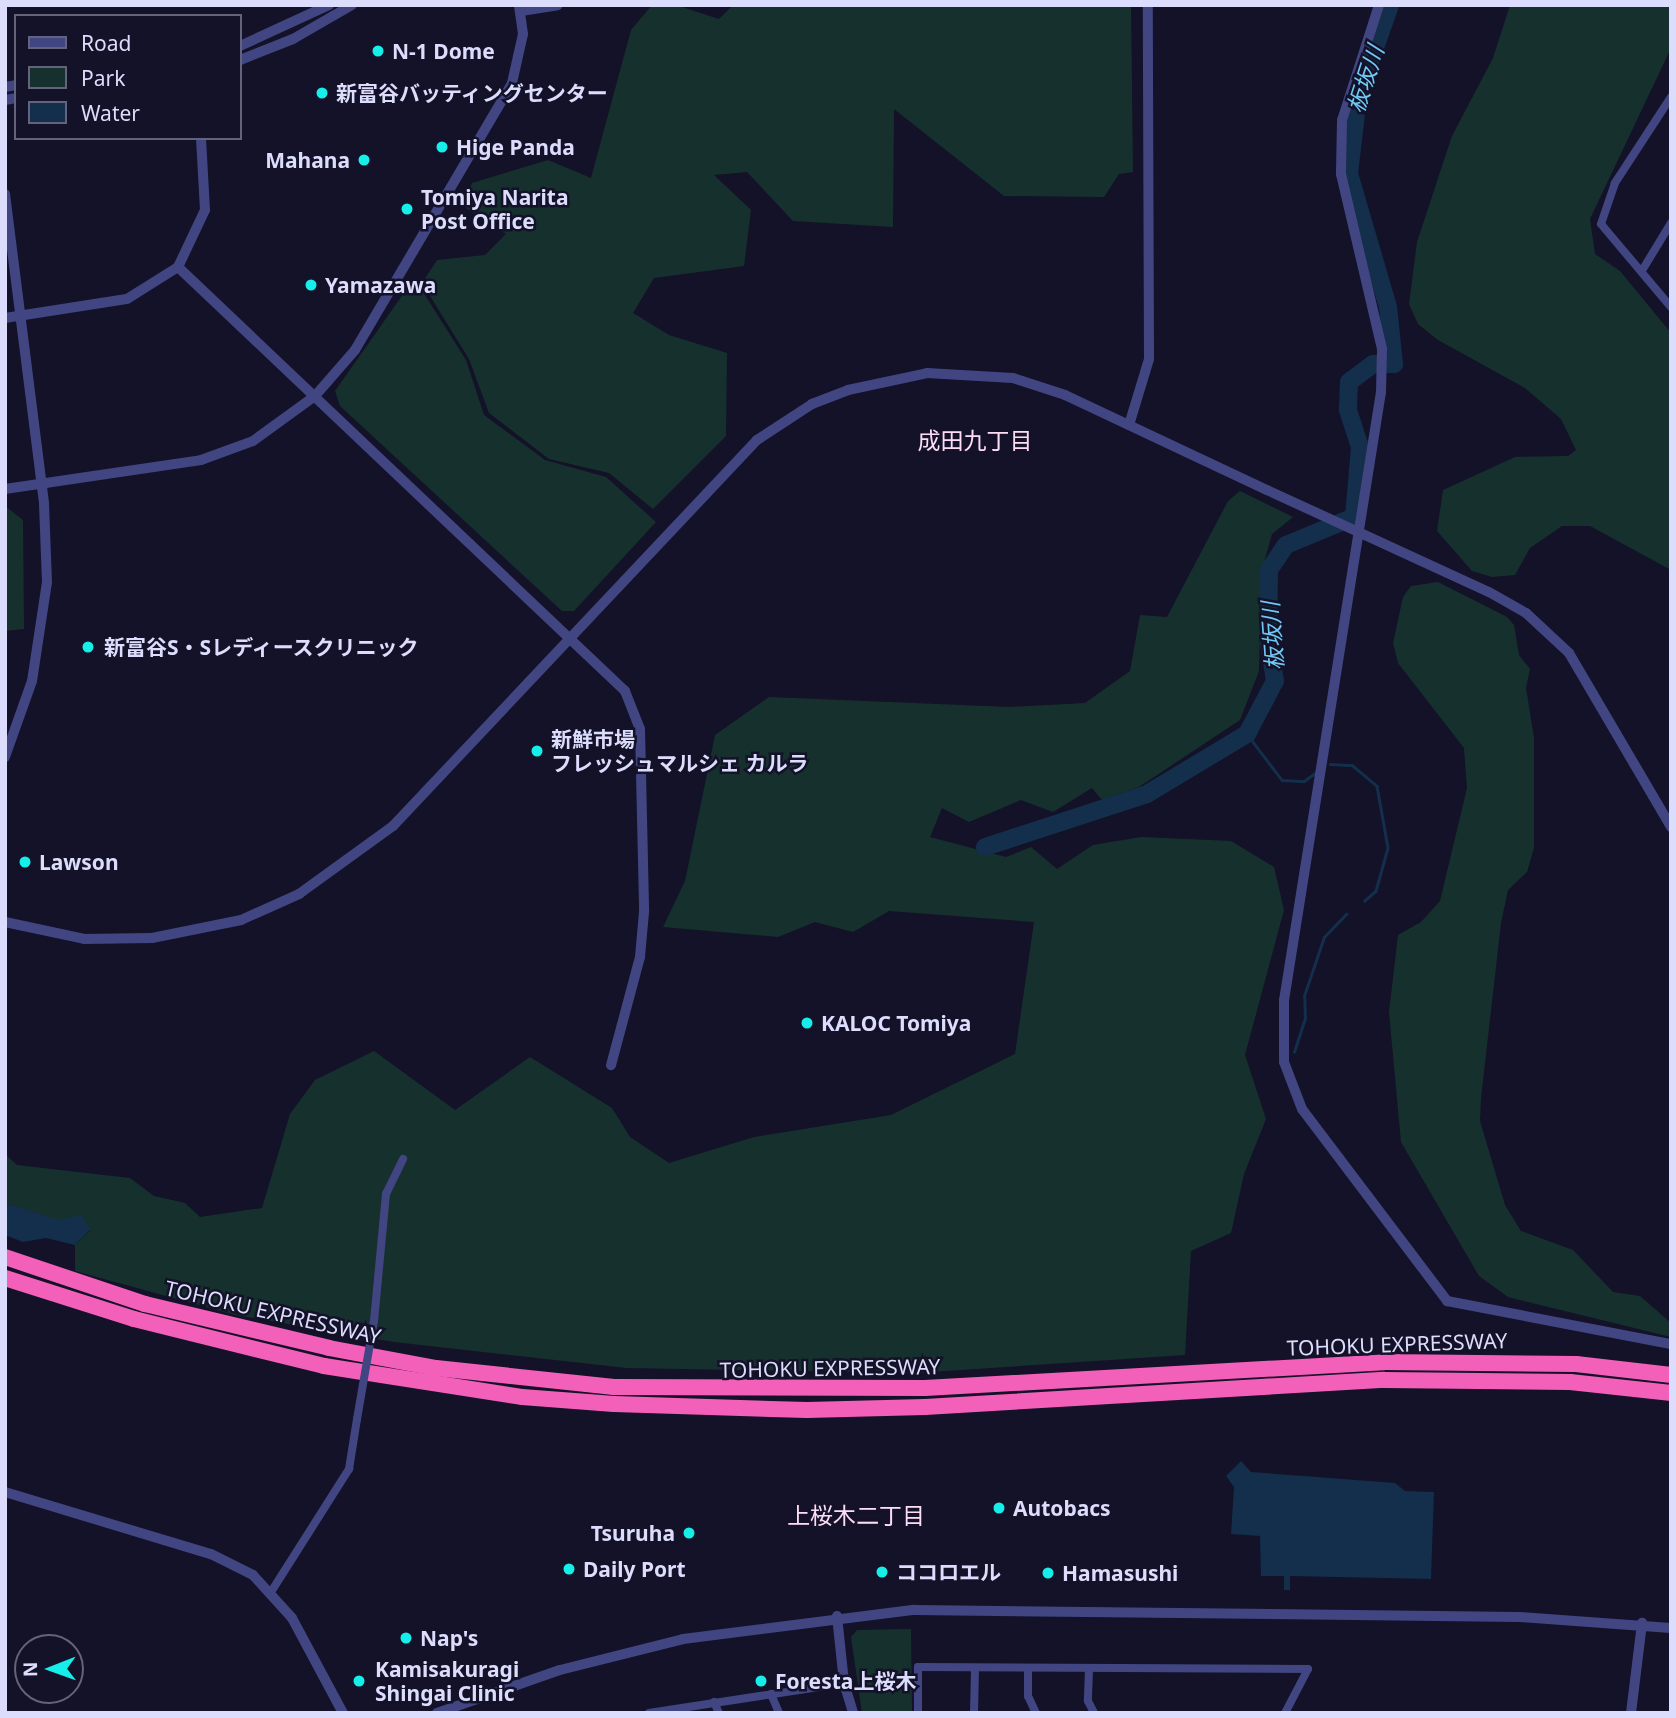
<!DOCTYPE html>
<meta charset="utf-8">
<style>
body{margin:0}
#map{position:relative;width:1676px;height:1718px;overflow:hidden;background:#131228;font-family:"Noto Sans","Noto Sans JP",sans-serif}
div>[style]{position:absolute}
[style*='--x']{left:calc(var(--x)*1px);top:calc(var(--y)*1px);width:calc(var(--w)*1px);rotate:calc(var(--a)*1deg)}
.green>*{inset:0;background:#16312d}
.water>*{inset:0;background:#132f4b}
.stream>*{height:2.5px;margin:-1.25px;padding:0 1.25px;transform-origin:1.25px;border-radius:1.25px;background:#132f4b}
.river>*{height:18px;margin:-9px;padding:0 9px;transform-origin:9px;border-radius:9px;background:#132f4b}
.minor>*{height:8px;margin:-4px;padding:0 4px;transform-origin:4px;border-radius:4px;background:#414683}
.tertiary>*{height:10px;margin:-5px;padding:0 5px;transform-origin:5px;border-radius:5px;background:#414683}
.motorway>*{height:16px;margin:-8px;padding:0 8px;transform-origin:8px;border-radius:8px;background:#f360b9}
.minor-bridge>*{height:8px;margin:-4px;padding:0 4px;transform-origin:4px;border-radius:4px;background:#414683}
.tertiary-bridge>*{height:10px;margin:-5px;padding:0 5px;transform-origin:5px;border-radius:5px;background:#414683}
.dots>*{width:19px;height:19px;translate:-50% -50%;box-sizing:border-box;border:4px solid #131228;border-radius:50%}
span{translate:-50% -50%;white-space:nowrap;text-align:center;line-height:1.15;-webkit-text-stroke:5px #131228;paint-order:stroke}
.poi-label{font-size:21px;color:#dcdcfc;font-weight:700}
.left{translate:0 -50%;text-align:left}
.right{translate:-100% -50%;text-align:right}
.street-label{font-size:21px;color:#dcdcfc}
.water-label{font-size:23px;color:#71c8f4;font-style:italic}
.neighbourhood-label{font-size:23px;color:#fdddf5}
.frame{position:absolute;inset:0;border:7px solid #dcdcfc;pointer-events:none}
.legend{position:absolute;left:14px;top:14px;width:228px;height:126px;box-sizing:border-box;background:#131228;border:2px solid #63637d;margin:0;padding:9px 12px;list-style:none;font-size:21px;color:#dcdcfc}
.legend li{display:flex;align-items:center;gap:14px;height:35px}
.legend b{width:35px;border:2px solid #63637d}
.north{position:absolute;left:14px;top:1634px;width:70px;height:70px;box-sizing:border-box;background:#131228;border:2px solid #63637d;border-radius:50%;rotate:269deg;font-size:19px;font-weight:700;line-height:28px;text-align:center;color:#dcdcfc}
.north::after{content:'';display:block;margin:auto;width:24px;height:32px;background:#16eee9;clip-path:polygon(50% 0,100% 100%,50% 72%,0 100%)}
</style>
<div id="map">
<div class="green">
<i style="clip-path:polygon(652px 5px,676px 5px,719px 19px,733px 5px,1131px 5px,1133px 172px,1119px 174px,1104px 197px,1004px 196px,894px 109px,893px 227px,793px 221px,747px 172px,714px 175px,751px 210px,744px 266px,654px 278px,633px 313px,669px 335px,727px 353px,726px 436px,653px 509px,609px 473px,549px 459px,489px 413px,469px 359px,422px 283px,437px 260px,485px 255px,506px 234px,463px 206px,472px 183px,548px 160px,591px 178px,631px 30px)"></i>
<i style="clip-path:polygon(1510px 5px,1671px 5px,1671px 48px,1590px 219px,1595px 254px,1620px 271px,1671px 333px,1671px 570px,1590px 526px,1562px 526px,1530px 548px,1515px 575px,1492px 577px,1472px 571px,1437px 531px,1443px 490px,1515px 457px,1568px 456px,1576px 450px,1561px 419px,1525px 388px,1438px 340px,1418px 324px,1409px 304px,1417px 242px,1452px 136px,1493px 58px)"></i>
<i style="clip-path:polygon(418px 284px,466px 360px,484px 415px,545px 460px,606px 477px,656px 522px,574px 611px,562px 611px,340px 406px,335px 391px,406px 290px)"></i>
<i style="clip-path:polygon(1240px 491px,1293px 517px,1272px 534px,1261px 573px,1259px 671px,1240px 720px,1139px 787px,1102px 800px,1092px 788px,1053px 812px,1021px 800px,969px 822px,942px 808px,930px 837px,1006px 857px,1031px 847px,1057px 869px,1093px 845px,1141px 837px,1231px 841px,1274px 867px,1284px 910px,1245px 1055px,1266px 1119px,1244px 1174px,1231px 1233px,1191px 1251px,1185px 1355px,915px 1373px,627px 1368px,394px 1342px,235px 1315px,75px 1271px,75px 1245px,90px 1231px,5px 1203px,5px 1154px,17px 1165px,130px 1178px,154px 1196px,185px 1203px,200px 1217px,262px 1208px,290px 1114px,315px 1080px,374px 1051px,455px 1110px,530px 1057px,612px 1108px,630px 1137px,669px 1163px,754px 1137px,891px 1115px,1015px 1054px,1034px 922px,889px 911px,853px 932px,815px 922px,778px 937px,663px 927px,685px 881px,715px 735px,769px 697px,1009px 707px,1085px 703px,1130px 671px,1140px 615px,1167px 617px,1228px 501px)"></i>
<i style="clip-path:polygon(5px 506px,23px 520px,24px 629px,5px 631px)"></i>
<i style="clip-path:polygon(1438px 582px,1507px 617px,1514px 625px,1519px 655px,1530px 669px,1526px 688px,1534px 738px,1534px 848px,1527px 872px,1508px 890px,1501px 923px,1481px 1098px,1480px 1121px,1505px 1205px,1521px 1231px,1573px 1250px,1613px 1292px,1640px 1296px,1671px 1323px,1671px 1337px,1508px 1297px,1479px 1276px,1401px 1142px,1389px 1012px,1398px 935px,1421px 922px,1440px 901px,1467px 788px,1464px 748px,1398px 663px,1393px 643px,1403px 597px,1411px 586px)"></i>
<i style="clip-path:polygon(911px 1629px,912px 1713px,862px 1713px,851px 1637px,857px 1630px)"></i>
</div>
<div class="water">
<i style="clip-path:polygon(5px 1203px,59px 1220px,82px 1215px,90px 1230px,75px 1245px,46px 1238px,23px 1242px,5px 1235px)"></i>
<i style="clip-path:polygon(1241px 1461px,1251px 1472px,1395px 1483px,1405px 1491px,1434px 1492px,1431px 1579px,1290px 1576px,1290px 1590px,1284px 1590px,1284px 1576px,1261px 1576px,1260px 1536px,1231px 1534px,1234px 1487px,1226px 1476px)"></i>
</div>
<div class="stream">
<i style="--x:1247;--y:734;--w:58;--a:52.7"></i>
<i style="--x:1282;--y:780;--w:22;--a:3"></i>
<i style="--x:1304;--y:781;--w:14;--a:-36"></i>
<i style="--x:1330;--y:764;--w:22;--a:3"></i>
<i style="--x:1352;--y:765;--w:33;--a:40"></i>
<i style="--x:1377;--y:786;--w:63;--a:79.9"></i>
<i style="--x:1388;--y:848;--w:45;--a:105.6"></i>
<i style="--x:1376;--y:891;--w:15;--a:138"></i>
<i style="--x:1294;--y:1052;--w:35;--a:-72"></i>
<i style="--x:1305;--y:1019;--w:23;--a:-92"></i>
<i style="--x:1304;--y:996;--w:62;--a:-71.3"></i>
<i style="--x:1324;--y:937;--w:32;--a:-46"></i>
</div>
<div class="river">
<i style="--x:985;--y:847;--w:170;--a:-18.1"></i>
<i style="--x:1147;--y:794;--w:117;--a:-31"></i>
<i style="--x:1247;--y:734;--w:60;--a:-62.2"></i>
<i style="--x:1275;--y:681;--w:45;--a:-99"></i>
<i style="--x:1268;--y:637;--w:67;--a:-89.1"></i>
<i style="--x:1269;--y:570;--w:30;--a:-56"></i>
<i style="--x:1286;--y:545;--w:74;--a:-22.4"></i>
<i style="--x:1354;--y:517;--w:70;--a:-85.1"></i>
<i style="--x:1360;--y:447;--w:40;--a:-108"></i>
<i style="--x:1348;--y:409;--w:27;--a:-88"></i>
<i style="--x:1349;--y:382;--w:30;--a:-37"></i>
<i style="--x:1373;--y:364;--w:21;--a:0"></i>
<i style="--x:1394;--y:364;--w:57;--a:-96"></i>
<i style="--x:1388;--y:307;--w:139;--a:-106.3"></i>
<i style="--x:1349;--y:174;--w:79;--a:-83.4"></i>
<i style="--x:1358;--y:96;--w:96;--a:-70.6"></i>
</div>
<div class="minor">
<i style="--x:1671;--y:97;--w:103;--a:123.1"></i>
<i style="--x:1615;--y:183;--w:43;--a:108.9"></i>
<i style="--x:1601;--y:224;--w:109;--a:49.9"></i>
<i style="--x:1643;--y:269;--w:54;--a:-58.7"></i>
<i style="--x:374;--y:1321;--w:128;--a:-84.6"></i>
<i style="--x:386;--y:1194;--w:39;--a:-64"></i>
<i style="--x:271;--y:1592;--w:146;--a:-57.6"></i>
<i style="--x:349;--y:1469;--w:51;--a:-80.9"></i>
<i style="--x:1028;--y:1668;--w:28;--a:90"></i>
<i style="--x:1028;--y:1696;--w:19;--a:65"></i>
<i style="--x:1089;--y:1668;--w:33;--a:92"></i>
<i style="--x:1088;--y:1701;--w:13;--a:63"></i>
<i style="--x:771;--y:1694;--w:21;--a:67"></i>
<i style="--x:714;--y:1702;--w:12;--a:66"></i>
<i style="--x:649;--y:1713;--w:197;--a:-8.7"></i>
<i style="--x:918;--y:1713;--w:46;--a:-90"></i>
<i style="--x:918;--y:1667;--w:390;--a:0.3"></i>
<i style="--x:1308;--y:1669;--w:50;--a:117.6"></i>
<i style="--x:974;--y:1713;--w:45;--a:-88.7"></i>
</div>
<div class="tertiary">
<i style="--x:1379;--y:5;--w:121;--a:107.8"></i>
<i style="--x:1342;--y:120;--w:54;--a:91.1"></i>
<i style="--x:1341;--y:174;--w:180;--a:76.8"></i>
<i style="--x:1382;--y:349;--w:43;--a:91.3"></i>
<i style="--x:1381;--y:392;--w:616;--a:99.06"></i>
<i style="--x:1284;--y:1000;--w:62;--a:90"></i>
<i style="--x:1284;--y:1062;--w:50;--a:69"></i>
<i style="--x:1302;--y:1109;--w:241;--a:52.9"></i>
<i style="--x:1447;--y:1301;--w:228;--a:10.9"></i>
<i style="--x:521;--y:11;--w:37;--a:-9"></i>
<i style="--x:240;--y:46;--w:98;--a:-24.7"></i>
<i style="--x:240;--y:60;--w:57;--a:-21.6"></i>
<i style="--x:293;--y:39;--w:68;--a:-30"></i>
<i style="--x:5;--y:87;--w:11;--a:-10"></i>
<i style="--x:5;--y:100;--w:11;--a:-10"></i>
<i style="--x:5;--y:194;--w:312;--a:82.8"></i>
<i style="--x:44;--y:504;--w:78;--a:87.8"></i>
<i style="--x:47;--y:582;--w:100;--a:98.6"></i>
<i style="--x:32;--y:681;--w:81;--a:109.6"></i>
<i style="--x:178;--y:267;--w:616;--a:43.49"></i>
<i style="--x:625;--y:691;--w:41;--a:68.5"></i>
<i style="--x:640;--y:729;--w:183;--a:88.7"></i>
<i style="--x:644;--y:912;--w:45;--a:95.1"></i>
<i style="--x:640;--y:957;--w:112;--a:105"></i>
<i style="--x:5;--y:318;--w:123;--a:-8.9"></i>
<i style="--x:127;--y:299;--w:60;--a:-32.1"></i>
<i style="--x:178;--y:267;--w:63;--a:-64.7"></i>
<i style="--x:205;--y:210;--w:72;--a:-93.2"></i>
<i style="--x:1129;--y:425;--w:69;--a:-73.1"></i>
<i style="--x:1149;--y:359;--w:354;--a:-90.2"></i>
<i style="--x:5;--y:489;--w:198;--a:-8.4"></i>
<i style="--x:201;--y:460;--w:55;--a:-20.1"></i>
<i style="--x:253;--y:441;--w:77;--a:-36"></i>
<i style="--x:315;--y:396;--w:61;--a:-49"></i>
<i style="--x:355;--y:350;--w:310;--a:-59.5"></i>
<i style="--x:512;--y:83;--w:50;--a:-77.3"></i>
<i style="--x:523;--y:34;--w:29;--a:-98"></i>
<i style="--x:1489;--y:592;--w:43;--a:29.6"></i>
<i style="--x:1526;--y:613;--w:59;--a:42.9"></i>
<i style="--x:1569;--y:653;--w:202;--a:59.6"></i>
<i style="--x:5;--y:922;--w:81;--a:12.1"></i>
<i style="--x:84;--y:939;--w:68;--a:-0.8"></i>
<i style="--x:152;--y:938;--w:91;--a:-11.4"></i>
<i style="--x:241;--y:920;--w:64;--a:-24.1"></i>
<i style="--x:299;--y:894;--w:116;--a:-35.9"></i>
<i style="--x:393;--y:826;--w:531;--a:-46.68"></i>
<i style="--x:757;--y:440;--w:66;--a:-33.2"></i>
<i style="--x:812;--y:404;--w:39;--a:-21"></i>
<i style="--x:848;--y:390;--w:81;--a:-12.1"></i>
<i style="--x:927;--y:373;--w:86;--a:3.3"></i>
<i style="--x:1013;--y:378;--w:55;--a:18.1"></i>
<i style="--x:1065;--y:395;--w:223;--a:25.2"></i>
<i style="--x:5;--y:1492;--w:215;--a:16.8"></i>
<i style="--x:211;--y:1554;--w:47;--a:26.6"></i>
<i style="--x:253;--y:1575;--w:58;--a:47.8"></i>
<i style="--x:292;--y:1618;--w:108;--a:61.8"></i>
<i style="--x:837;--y:1616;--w:67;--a:84"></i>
<i style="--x:844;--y:1683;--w:31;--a:73"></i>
<i style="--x:437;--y:1713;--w:130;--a:-19.3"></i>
<i style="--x:560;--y:1670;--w:127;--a:-14.1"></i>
<i style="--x:683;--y:1639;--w:233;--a:-7.2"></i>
<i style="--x:914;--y:1610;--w:606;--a:0.66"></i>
<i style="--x:1520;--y:1617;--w:151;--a:4.2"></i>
<i style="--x:1631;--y:1713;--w:91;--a:-83"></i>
</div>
<div class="motorway">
<i style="--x:5;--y:1257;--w:148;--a:18.6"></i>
<i style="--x:145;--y:1304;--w:189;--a:13.4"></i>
<i style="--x:329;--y:1348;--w:109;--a:10.6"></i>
<i style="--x:436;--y:1368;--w:179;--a:6.1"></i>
<i style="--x:614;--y:1387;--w:311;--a:0.2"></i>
<i style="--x:925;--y:1388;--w:459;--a:-3.2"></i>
<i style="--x:1383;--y:1362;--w:193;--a:0.6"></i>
<i style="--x:1576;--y:1364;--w:96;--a:6.6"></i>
<i style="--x:5;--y:1278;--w:135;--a:17.6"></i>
<i style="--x:134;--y:1319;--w:196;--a:13.9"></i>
<i style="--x:324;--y:1366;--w:200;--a:8.9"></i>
<i style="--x:522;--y:1397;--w:92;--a:4.4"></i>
<i style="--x:614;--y:1404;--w:193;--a:1.8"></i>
<i style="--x:807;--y:1410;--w:118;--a:-1.5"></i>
<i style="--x:925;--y:1407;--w:460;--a:-3.4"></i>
<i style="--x:1384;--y:1380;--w:186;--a:0.6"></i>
<i style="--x:1570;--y:1382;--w:102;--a:6.2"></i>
</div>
<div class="minor-bridge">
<i style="--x:357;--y:1419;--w:99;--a:-80.2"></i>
</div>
<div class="tertiary-bridge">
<i style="--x:1267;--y:490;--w:244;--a:24.7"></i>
</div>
<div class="dots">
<i style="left:378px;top:51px;background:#16eee9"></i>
<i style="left:322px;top:93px;background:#16eee9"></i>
<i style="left:442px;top:147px;background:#16eee9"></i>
<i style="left:364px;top:160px;background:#16eee9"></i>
<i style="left:407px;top:209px;background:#16eee9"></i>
<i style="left:311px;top:285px;background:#16eee9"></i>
<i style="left:88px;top:647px;background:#16eee9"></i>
<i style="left:537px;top:751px;background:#16eee9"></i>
<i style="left:25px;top:862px;background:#16eee9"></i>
<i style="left:807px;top:1023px;background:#16eee9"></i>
<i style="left:999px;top:1508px;background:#16eee9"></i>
<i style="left:689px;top:1533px;background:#16eee9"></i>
<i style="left:569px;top:1569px;background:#16eee9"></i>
<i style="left:882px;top:1572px;background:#16eee9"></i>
<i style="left:1048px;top:1573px;background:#16eee9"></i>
<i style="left:406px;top:1638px;background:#16eee9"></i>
<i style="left:359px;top:1681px;background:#16eee9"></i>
<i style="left:761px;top:1681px;background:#16eee9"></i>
</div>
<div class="poi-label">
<span class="left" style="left:392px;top:51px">N-1 Dome</span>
<span class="left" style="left:336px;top:93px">新富谷バッティングセンター</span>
<span class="left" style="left:456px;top:147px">Hige Panda</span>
<span class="right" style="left:350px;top:160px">Mahana</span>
<span class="left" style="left:421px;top:209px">Tomiya Narita<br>Post Office</span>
<span class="left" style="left:325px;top:285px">Yamazawa</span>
<span class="left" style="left:104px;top:647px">新富谷S・Sレディースクリニック</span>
<span class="left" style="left:551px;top:751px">新鮮市場<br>フレッシュマルシェ カルラ</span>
<span class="left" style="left:39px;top:862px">Lawson</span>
<span class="left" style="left:821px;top:1023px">KALOC Tomiya</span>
<span class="left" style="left:1013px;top:1508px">Autobacs</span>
<span class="right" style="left:675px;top:1533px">Tsuruha</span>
<span class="left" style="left:583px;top:1569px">Daily Port</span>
<span class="left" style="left:896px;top:1572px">ココロエル</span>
<span class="left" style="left:1062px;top:1573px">Hamasushi</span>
<span class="left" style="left:420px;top:1638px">Nap's</span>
<span class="left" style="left:375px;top:1681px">Kamisakuragi<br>Shingai Clinic</span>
<span class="left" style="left:775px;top:1681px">Foresta上桜木</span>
</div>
<div class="street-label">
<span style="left:273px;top:1312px;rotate:13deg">TOHOKU EXPRESSWAY</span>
<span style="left:1397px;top:1344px;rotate:-2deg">TOHOKU EXPRESSWAY</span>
<span style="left:830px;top:1368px;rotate:-1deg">TOHOKU EXPRESSWAY</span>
</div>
<div class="water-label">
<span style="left:1365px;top:79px;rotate:-72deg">板坂川</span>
<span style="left:1272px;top:636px;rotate:-94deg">板坂川</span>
</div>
<div class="neighbourhood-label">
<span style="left:975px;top:440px">成田九丁目</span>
<span style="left:856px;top:1515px">上桜木二丁目</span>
</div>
<div class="frame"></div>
<ul class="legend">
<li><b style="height:9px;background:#414683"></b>Road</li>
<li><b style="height:19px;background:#16312d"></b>Park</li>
<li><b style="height:19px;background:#132f4b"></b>Water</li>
</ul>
<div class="north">N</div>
</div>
